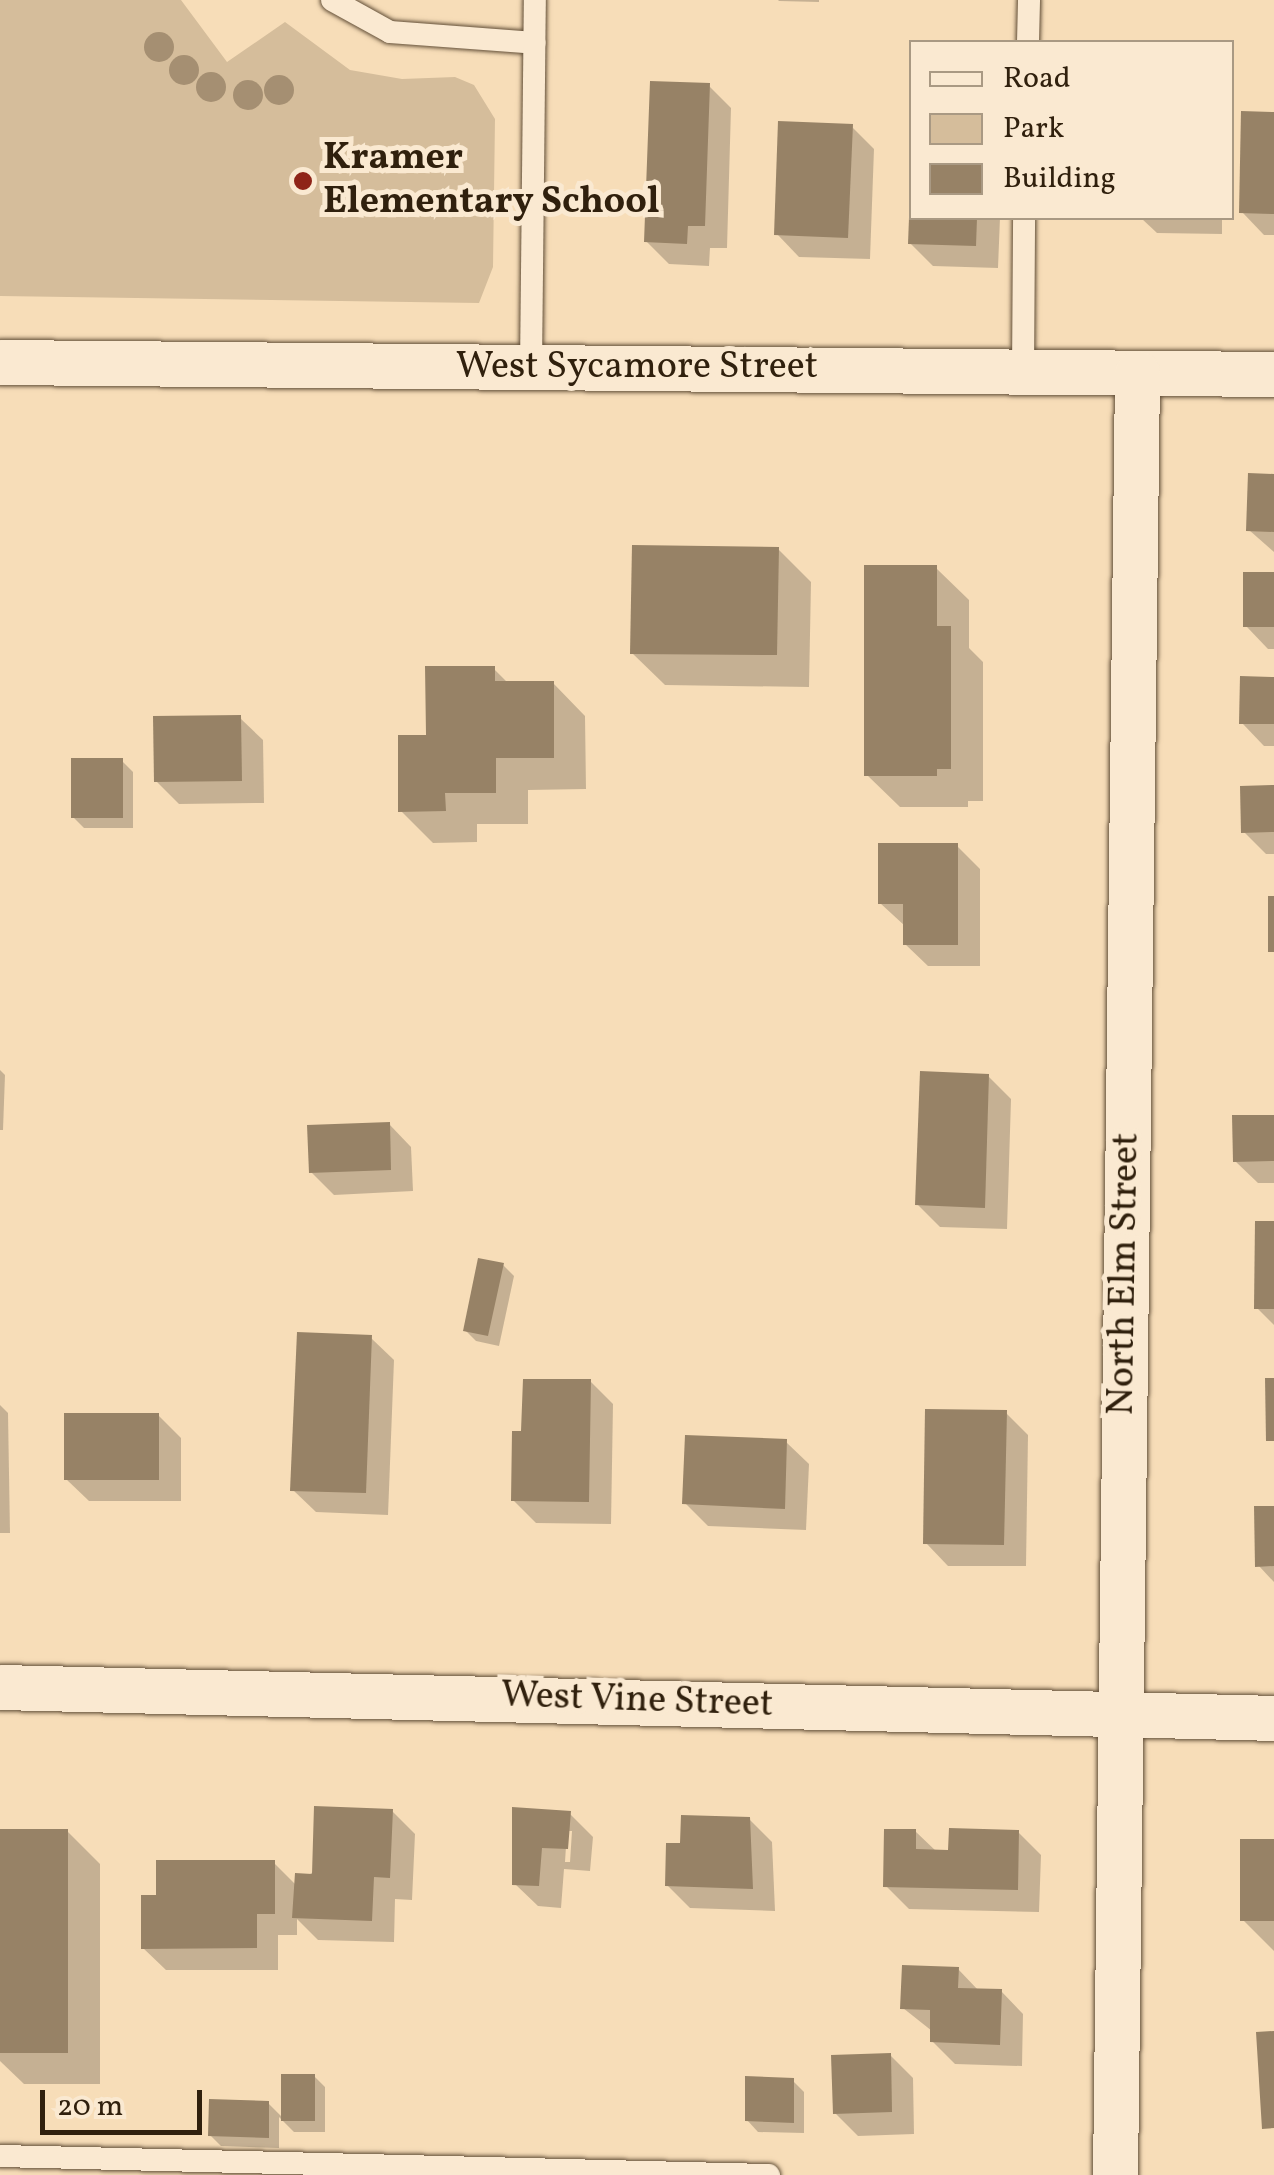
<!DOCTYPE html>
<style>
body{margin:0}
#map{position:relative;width:1274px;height:2175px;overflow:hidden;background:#f7ddb8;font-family:Vollkorn,serif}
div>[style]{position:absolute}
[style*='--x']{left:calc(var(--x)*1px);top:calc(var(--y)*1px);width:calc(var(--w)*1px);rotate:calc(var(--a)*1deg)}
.green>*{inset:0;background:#d5bd9b}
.shadow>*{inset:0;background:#0003}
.building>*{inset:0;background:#978266}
.roads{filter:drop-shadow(0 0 2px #624f38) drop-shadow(0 0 2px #624f38)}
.service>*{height:22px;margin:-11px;padding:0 11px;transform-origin:11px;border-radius:11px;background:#fae9d1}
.minor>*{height:45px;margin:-22.5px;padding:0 22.5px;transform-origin:22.5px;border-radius:22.5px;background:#fae9d1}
.trees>*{width:30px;height:30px;margin:-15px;border-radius:50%;background:#a58f72}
.dots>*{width:28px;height:28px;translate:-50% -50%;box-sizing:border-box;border:5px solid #fae9d1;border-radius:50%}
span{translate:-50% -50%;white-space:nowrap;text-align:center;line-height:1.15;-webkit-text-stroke:10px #fae9d1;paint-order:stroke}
.poi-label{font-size:38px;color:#30200d;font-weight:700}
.left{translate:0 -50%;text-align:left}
.street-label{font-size:38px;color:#30200d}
.legend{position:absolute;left:909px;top:40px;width:325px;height:180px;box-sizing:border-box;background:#fae9d1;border:2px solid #a99983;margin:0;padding:12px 18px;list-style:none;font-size:30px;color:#30200d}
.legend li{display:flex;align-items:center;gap:20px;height:50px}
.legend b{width:50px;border:2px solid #a99983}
.scale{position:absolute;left:40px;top:2090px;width:162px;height:45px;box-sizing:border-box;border:5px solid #30200d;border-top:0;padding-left:12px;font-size:30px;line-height:35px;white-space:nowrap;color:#30200d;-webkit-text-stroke:8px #fae9d1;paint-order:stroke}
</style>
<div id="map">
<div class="green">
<i style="clip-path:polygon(0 0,181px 0,227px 62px,285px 22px,350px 70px,402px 79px,455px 77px,474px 85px,495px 119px,493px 267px,479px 303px,0 296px)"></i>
</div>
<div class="shadow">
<i style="clip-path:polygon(778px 0,819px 0,819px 2px,779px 1px)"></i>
<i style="clip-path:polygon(709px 86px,731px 108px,727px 248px,710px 248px,709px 266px,669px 264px,646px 241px)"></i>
<i style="clip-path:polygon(1274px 114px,1274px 235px,1264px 235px,1242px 212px)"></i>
<i style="clip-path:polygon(851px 126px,874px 149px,870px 259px,799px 257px,777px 234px)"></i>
<i style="clip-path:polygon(912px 201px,912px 218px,1000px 218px,998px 268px,933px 266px,910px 243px)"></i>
<i style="clip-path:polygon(1141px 218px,1222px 218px,1222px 234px,1157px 233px)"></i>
<i style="clip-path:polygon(1274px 477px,1274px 552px,1249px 530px)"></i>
<i style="clip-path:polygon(778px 549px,811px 582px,809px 687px,665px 685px,632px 653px)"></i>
<i style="clip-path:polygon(936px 568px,969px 600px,969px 648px,983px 662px,983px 801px,968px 801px,968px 807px,900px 807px,867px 775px)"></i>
<i style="clip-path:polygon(1274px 575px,1274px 649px,1268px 649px,1246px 626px)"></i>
<i style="clip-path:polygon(494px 669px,508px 683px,553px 683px,585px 716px,586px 789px,528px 790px,528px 824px,477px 824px,477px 842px,433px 843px,401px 811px,429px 737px)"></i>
<i style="clip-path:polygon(1274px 679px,1274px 746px,1264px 746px,1242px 723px)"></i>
<i style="clip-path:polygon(240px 718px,263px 740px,264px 803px,179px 804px,156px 781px)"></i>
<i style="clip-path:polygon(122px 761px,133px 772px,133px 828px,84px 828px,73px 817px)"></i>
<i style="clip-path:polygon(1274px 787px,1274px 854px,1266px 854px,1244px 832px)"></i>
<i style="clip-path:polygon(957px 846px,980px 869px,980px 966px,928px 966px,905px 944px,905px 926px,880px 903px)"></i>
<i style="clip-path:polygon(0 1070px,5px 1075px,3px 1130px,0 1130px)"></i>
<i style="clip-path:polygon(988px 1076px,1011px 1099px,1007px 1229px,940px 1227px,917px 1204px)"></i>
<i style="clip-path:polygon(1274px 1118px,1274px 1183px,1258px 1183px,1235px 1161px)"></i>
<i style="clip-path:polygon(389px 1124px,411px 1147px,413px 1191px,334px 1195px,311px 1172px)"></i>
<i style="clip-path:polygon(1274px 1224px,1274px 1325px,1257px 1308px)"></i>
<i style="clip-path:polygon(503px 1265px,514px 1276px,499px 1346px,476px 1341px,465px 1330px)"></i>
<i style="clip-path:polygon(371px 1338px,394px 1360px,388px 1515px,316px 1512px,293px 1490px)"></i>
<i style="clip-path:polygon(590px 1381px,613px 1404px,611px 1524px,536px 1523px,513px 1500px,524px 1433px)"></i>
<i style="clip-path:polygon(0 1405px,8px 1413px,10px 1533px,0 1533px)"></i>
<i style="clip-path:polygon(1006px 1413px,1028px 1435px,1026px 1566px,948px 1566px,926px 1543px)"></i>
<i style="clip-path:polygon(158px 1415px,181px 1438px,181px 1501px,89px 1501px,66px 1479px)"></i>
<i style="clip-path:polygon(786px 1442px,809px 1464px,806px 1530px,708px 1526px,685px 1503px)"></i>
<i style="clip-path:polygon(1274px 1508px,1274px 1582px,1258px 1565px)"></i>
<i style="clip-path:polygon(evenodd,514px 1810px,570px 1814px,593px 1837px,590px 1871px,564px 1869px,561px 1908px,538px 1906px,515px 1884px,514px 1810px,567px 1831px,572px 1831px,570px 1862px,565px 1862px,567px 1831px)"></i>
<i style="clip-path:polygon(392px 1811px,415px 1834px,412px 1900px,395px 1899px,394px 1942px,318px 1940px,297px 1919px,297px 1935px,278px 1935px,278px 1970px,166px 1970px,143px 1948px,158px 1897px,274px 1863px,296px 1885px)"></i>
<i style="clip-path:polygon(749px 1819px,772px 1842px,775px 1911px,690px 1908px,667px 1885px,683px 1846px)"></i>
<i style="clip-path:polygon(0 1831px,67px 1831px,100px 1864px,100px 2084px,24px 2084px,0 2061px)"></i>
<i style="clip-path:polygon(915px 1831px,937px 1852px,951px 1853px,1018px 1832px,1041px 1855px,1039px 1912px,909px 1909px,886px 1886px)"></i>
<i style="clip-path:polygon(1274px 1841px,1274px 1951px,1243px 1920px)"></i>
<i style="clip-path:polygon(958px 1969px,979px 1991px,1001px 1991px,1023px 2014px,1022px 2066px,955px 2064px,932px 2041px,932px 2031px,903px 2008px)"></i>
<i style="clip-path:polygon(890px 2055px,913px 2078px,914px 2134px,858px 2136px,835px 2113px)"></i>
<i style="clip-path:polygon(314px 2076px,325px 2087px,325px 2132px,294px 2132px,279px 2117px,279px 2148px,221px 2146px,210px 2135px,268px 2103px,283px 2118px)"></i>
<i style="clip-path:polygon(793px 2081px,804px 2092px,804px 2133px,758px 2132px,747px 2120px)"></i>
</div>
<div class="building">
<i style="clip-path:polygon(650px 81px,710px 83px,705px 226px,688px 226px,687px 244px,644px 242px)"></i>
<i style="clip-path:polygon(1241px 111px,1274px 112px,1274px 214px,1239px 213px)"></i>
<i style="clip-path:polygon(778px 121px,853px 124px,848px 238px,774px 235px)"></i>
<i style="clip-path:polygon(909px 218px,977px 218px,976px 246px,908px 244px)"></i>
<i style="clip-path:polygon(1248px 473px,1274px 474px,1274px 532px,1246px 531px)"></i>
<i style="clip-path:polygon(632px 545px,779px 547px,777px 655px,630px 654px)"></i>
<i style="clip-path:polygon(864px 565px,937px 565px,937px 626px,951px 626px,951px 769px,937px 769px,937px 776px,864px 776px)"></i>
<i style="clip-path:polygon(1243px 572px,1274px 572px,1274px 627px,1243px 627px)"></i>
<i style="clip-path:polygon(425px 666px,495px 666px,495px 681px,554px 681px,554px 758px,496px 758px,496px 793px,445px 793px,446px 811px,398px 812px,398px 735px,426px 735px)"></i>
<i style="clip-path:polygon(1240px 676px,1274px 677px,1274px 724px,1239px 724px)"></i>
<i style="clip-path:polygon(241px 715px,242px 781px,154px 782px,153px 716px)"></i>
<i style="clip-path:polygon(71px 758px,123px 758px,123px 818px,71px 818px)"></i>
<i style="clip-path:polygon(1274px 785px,1274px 832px,1241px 833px,1240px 786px)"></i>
<i style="clip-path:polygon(878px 843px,958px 843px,958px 945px,903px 945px,903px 904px,878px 904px)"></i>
<i style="clip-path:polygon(1268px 896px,1274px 896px,1274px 952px,1268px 952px)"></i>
<i style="clip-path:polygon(920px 1071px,989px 1074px,985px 1208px,915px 1205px)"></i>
<i style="clip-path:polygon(1232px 1115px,1274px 1115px,1274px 1161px,1233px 1162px)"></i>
<i style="clip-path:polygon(390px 1122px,391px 1170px,309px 1173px,307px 1125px)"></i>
<i style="clip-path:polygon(1255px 1221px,1274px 1221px,1274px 1309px,1254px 1309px)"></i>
<i style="clip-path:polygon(478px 1258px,504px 1263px,488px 1336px,463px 1331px)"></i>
<i style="clip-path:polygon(297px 1332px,372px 1335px,366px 1493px,290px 1491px)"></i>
<i style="clip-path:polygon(1265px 1378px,1274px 1378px,1274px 1441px,1266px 1441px)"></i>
<i style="clip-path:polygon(523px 1379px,591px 1379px,589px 1502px,511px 1501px,512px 1431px,521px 1431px)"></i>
<i style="clip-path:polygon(925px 1409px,1007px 1410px,1004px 1545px,923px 1544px)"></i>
<i style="clip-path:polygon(64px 1413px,159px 1413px,159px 1480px,64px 1480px)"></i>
<i style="clip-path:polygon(685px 1435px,787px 1439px,785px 1509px,682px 1504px)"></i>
<i style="clip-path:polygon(1254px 1506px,1274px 1506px,1274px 1566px,1255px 1567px)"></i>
<i style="clip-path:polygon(314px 1806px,393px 1809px,390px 1878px,374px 1877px,372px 1921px,292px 1918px,295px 1873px,312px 1874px)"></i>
<i style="clip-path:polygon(512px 1807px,571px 1811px,568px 1849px,542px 1848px,539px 1886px,512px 1885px)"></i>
<i style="clip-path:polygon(681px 1815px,750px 1817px,753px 1889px,665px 1886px,666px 1843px,680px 1843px)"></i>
<i style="clip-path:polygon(949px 1828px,1019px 1830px,1018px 1890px,883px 1887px,884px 1829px,916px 1829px,916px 1849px,948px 1850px)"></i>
<i style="clip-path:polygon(0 1829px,68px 1829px,68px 2053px,0 2053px)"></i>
<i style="clip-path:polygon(1240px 1839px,1274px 1839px,1274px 1921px,1240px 1921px)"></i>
<i style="clip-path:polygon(156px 1860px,275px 1860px,275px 1914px,257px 1914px,257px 1948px,141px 1949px,141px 1895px,156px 1895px)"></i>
<i style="clip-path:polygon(902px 1965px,959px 1967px,958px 1988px,1002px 1989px,1000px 2045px,930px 2042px,930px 2010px,900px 2009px)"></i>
<i style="clip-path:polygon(1274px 2031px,1274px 2128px,1262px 2129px,1256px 2032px)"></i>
<i style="clip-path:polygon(891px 2053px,892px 2112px,833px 2114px,831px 2055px)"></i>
<i style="clip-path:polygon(281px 2074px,315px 2074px,315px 2121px,281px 2121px)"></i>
<i style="clip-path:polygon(745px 2076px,794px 2078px,794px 2123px,745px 2121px)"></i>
<i style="clip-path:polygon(209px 2099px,269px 2101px,269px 2138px,208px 2136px)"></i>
</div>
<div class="roads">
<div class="service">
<i style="--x:332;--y:0;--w:66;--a:28.9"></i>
<i style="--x:390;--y:32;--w:145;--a:4.3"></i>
<i style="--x:1028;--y:42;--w:42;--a:-88.6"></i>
<i style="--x:531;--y:367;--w:367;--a:-89.4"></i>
<i style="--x:1023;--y:372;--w:154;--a:-89.6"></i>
<i style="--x:0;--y:2156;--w:769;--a:1.42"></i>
</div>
<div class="minor">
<i style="--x:0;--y:362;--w:1274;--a:0.54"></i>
<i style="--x:0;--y:1687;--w:1274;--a:1.39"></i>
<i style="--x:1115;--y:2175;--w:1802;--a:-89.3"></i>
</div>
</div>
<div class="trees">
<i style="left:159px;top:47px"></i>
<i style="left:184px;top:70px"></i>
<i style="left:211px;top:87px"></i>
<i style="left:279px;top:90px"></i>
<i style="left:248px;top:95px"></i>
</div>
<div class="dots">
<i style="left:303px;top:181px;background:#8f2418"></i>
</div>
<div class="poi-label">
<span class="left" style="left:323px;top:181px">Kramer<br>Elementary School</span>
</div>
<div class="street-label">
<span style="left:637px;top:368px">West Sycamore Street</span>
<span style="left:1125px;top:1274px;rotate:-89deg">North Elm Street</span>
<span style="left:637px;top:1701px;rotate:2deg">West Vine Street</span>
</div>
<ul class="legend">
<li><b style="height:12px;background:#fae9d1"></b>Road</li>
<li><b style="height:28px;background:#d5bd9b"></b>Park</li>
<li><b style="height:28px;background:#978266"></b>Building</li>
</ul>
<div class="scale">20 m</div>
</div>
